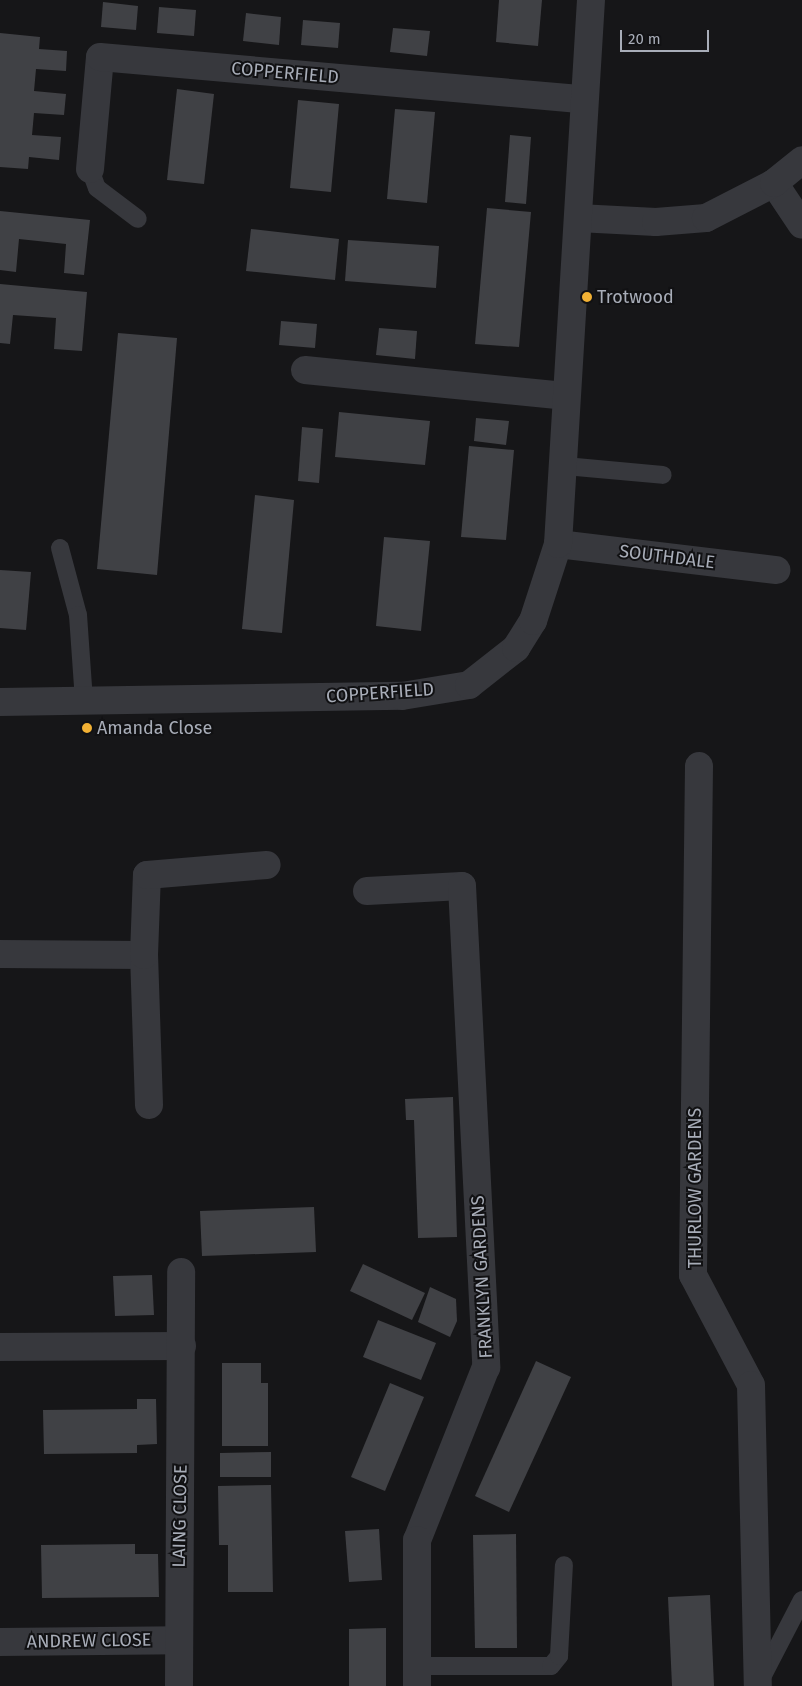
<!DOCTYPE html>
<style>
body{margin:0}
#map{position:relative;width:802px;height:1686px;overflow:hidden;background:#161618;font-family:"Fira Sans",sans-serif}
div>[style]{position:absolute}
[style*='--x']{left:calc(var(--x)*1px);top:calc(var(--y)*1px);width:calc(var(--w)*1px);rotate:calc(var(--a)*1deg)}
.building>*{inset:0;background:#404145}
.service>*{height:18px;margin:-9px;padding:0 9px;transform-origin:9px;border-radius:9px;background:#37383d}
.minor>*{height:28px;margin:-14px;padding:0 14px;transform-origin:14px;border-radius:14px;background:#37383d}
.dots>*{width:14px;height:14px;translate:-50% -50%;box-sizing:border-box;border:2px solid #111113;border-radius:50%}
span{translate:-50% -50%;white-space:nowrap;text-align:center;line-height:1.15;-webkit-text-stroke:4px #111113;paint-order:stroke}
.street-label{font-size:18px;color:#a8adb8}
.poi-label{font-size:18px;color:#a8adb8}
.left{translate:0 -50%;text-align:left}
.scale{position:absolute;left:620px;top:30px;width:89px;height:22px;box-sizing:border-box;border:2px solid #a8adb8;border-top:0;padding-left:6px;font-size:15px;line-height:18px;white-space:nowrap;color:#a8adb8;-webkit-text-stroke:4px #111113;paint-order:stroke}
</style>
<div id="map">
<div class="building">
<i style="clip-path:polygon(499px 0,542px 0,538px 46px,496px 42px)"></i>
<i style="clip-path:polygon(103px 2px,138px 6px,136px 30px,101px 27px)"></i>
<i style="clip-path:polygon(159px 7px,196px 10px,194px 36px,157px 33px)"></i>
<i style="clip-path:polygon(246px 13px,281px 17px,279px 45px,243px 41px)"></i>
<i style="clip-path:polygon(303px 20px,340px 23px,338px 48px,301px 45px)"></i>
<i style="clip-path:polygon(393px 28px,430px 31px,427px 56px,390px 52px)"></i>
<i style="clip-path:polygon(0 33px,40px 37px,39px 49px,67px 51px,66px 71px,36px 69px,34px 91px,66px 94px,64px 115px,34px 113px,32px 135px,61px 137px,59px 160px,29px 157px,28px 169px,0 167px)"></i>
<i style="clip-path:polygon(177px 89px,214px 94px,204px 184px,167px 180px)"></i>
<i style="clip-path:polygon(298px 100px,339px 104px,331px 192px,290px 188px)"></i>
<i style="clip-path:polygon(395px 109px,435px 112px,427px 203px,387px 199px)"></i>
<i style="clip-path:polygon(510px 135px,531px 137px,526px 204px,505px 202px)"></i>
<i style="clip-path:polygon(487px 208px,531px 212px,519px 347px,475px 344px)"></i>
<i style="clip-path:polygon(0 211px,90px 220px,84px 275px,64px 273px,66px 244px,19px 239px,16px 272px,0 270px)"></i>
<i style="clip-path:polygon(251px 229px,339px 239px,335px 280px,246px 271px)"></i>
<i style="clip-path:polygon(348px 240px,439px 246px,436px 288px,345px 281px)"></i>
<i style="clip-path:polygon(0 284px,87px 292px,82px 351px,54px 349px,56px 318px,13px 315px,10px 344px,0 343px)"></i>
<i style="clip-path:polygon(281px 321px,317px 324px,315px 348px,279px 345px)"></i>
<i style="clip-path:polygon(379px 328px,417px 331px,415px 359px,376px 355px)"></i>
<i style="clip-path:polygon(118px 333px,177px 338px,157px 575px,97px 569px)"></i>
<i style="clip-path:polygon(339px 412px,430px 421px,425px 465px,335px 457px)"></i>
<i style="clip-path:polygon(476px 418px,509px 421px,506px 445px,474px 441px)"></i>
<i style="clip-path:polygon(302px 427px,323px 429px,319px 483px,298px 481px)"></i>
<i style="clip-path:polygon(469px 446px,514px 450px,506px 540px,461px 537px)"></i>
<i style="clip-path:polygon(255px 495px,294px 500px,282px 633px,242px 629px)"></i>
<i style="clip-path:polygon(384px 537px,430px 541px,421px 631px,376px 626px)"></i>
<i style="clip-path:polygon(0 570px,31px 572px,26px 630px,0 628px)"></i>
<i style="clip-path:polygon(453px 1097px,457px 1237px,418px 1238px,414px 1120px,406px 1120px,405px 1099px)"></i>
<i style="clip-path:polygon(314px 1207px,316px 1252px,202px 1256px,200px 1211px)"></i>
<i style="clip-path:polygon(363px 1264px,425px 1293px,412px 1320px,350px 1291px)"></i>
<i style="clip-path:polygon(152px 1275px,154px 1315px,115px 1316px,113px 1276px)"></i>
<i style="clip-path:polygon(430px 1287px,456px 1299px,457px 1321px,450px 1337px,418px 1322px)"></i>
<i style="clip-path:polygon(378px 1320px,436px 1343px,421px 1380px,363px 1357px)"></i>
<i style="clip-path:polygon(536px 1361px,571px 1377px,509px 1512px,475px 1496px)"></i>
<i style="clip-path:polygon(222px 1363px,261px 1363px,261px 1383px,268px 1383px,268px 1446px,222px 1446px)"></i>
<i style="clip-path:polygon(390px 1383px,424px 1397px,385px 1491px,351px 1477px)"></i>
<i style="clip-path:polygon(137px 1399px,156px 1399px,157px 1444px,137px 1445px,137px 1453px,44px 1454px,43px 1410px,137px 1409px)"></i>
<i style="clip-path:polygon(271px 1452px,271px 1477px,220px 1477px,220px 1453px)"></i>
<i style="clip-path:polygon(271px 1485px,273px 1592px,228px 1592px,228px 1545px,219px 1545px,218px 1486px)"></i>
<i style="clip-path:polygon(379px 1529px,382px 1580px,349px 1582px,345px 1531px)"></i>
<i style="clip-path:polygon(516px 1534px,517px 1648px,475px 1648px,473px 1535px)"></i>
<i style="clip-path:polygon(135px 1544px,135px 1554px,158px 1554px,159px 1597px,42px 1598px,41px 1545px)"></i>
<i style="clip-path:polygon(710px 1595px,714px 1686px,672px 1686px,668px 1597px)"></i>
<i style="clip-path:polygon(386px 1628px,386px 1686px,349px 1686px,349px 1629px)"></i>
</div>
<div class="service">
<i style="--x:90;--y:169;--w:20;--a:70"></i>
<i style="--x:97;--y:188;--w:51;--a:37.1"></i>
<i style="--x:565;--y:466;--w:98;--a:5.2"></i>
<i style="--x:60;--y:548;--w:69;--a:75"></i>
<i style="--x:78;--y:615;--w:86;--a:86"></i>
<i style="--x:417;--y:1666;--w:134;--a:0"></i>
<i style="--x:551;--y:1666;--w:13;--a:-51"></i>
<i style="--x:559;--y:1656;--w:91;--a:-86.9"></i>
<i style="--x:761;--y:1679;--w:89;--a:-62.6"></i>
</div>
<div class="minor">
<i style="--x:90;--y:169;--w:112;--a:-84.9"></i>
<i style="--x:100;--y:57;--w:484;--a:5"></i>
<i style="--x:774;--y:183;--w:50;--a:56.3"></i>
<i style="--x:578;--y:218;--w:78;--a:2.9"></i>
<i style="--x:656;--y:222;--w:50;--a:-4.6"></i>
<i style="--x:706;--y:218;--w:76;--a:-27.2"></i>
<i style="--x:774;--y:183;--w:36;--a:-39"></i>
<i style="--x:305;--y:370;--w:261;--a:5.7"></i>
<i style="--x:558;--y:544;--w:220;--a:6.8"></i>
<i style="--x:0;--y:702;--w:402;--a:-0.9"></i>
<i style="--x:402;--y:696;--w:68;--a:-9.3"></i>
<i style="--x:469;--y:685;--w:60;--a:-38.2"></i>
<i style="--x:516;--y:648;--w:32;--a:-58"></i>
<i style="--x:533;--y:621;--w:81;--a:-72"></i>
<i style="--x:558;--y:544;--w:545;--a:-86.53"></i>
<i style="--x:699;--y:766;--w:509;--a:90.68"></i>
<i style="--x:693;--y:1275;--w:124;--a:62.2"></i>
<i style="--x:751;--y:1385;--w:301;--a:88.7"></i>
<i style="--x:367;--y:891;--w:95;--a:-3"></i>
<i style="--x:462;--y:886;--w:482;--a:87.1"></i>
<i style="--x:486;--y:1367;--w:186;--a:111.7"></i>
<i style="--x:417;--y:1540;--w:146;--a:90"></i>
<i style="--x:0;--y:954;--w:144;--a:0.4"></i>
<i style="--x:149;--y:1105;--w:150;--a:-91.9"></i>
<i style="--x:144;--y:955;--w:80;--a:-87.9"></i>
<i style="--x:147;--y:875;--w:120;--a:-4.8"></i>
<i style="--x:0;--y:1347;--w:182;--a:-0.3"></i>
<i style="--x:0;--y:1642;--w:178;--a:-0.6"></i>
<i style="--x:179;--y:1686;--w:414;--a:-89.7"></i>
</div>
<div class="dots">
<i style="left:587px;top:297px;background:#f2b134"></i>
<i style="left:87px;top:728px;background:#f2b134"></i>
</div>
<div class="street-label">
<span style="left:285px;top:73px;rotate:5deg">COPPERFIELD</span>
<span style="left:667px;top:557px;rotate:7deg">SOUTHDALE</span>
<span style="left:380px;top:693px;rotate:-4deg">COPPERFIELD</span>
<span style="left:695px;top:1188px;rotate:-90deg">THURLOW GARDENS</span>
<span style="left:482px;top:1277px;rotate:-93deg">FRANKLYN GARDENS</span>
<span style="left:180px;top:1516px;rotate:-89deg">LAING CLOSE</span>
<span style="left:89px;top:1641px;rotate:-1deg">ANDREW CLOSE</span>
</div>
<div class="poi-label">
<span class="left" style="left:597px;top:297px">Trotwood</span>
<span class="left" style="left:97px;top:728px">Amanda Close</span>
</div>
<div class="scale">20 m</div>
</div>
